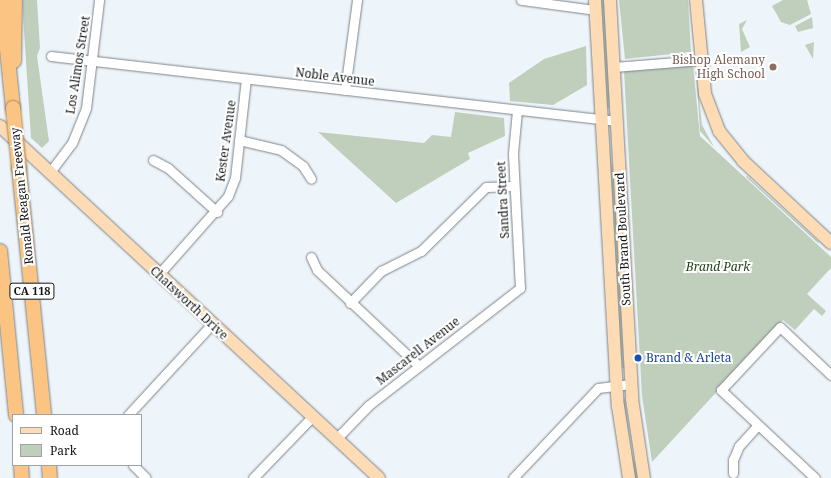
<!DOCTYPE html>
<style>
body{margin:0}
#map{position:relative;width:831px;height:478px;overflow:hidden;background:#eef5fa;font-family:"Noto Serif",serif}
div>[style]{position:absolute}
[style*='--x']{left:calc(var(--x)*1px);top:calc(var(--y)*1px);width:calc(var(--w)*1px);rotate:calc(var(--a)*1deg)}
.green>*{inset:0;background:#c0cebc}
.roads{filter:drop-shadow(0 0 1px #7d8388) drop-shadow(0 0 1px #7d8388)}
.minor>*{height:9px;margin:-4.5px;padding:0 4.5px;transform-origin:4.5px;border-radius:4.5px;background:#fff}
.major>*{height:12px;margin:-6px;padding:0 6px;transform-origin:6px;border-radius:6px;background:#fddcb5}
.highway>*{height:14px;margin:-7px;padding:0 7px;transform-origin:7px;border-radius:7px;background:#fbc483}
.bridges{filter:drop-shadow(0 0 1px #a9875d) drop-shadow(0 0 1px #a9875d)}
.highway-bridge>*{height:14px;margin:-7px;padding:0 7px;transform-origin:7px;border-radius:7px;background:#fbc483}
.dots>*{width:11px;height:11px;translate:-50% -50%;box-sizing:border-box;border:2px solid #fff;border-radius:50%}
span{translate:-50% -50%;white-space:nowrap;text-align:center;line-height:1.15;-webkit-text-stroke:4px #fff;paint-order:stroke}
.shield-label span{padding:1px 3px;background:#fff;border:1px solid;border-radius:3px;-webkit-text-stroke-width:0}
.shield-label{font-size:11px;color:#121516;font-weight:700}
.education-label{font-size:12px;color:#785e54}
.right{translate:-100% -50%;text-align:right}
.street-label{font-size:12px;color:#121516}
.park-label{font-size:12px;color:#1f3c14;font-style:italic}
.transit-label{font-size:12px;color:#164399}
.left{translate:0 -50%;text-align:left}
.legend{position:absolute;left:12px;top:414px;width:130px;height:52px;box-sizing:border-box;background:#fff;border:1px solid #a0a1a2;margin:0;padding:5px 7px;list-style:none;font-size:12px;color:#121516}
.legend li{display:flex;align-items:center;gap:8px;height:20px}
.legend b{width:20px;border:1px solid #a0a1a2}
</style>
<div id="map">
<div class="green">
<i style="clip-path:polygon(22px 0,37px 0,40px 48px,37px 56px,49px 141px,42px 148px,31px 138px)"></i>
<i style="clip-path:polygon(599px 0,606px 0,611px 108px,605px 109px)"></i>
<i style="clip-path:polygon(619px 0,688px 0,691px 52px,625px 59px)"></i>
<i style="clip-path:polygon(783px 0,807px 0,811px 14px,790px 25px,781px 22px,772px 6px)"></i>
<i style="clip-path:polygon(812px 17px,813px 28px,798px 32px,795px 26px)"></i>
<i style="clip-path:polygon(747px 20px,742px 29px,750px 47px,741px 52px,739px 24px)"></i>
<i style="clip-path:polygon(814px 42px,813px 59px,805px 45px)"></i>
<i style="clip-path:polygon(586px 46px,587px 85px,553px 105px,510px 101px,509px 83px,544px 59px)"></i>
<i style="clip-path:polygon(693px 65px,700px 136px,831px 257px,831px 268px,807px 294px,826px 311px,822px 316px,814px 309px,795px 330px,783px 320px,652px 462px,642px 396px,624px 71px)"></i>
<i style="clip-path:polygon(696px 70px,702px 125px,714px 147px,700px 131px)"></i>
<i style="clip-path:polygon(455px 112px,504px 118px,505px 136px,468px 153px,470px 159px,396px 203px,318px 132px,424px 143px,432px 135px,451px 137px)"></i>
<i style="clip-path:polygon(607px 138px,617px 196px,624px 368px,620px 369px)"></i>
<i style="clip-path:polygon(747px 176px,819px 242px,818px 243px,746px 177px)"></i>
<i style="clip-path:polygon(622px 399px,625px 399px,631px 452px,640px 478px,633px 478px)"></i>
</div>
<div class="roads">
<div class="minor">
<i style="--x:521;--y:0;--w:75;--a:7.7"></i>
<i style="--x:51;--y:56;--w:570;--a:6.55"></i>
<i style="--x:614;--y:67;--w:87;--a:-4.6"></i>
<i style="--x:345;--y:90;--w:91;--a:-82.4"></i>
<i style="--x:239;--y:140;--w:43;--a:13.4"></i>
<i style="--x:281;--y:150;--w:27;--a:36"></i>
<i style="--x:303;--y:166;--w:15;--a:58"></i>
<i style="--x:153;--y:160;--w:17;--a:28"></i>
<i style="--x:168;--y:168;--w:66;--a:41.9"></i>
<i style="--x:50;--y:172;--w:36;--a:-53"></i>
<i style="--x:72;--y:143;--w:38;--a:-68"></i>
<i style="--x:86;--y:108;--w:109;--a:-83.1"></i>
<i style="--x:311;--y:257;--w:14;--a:65"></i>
<i style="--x:317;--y:270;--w:140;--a:43.3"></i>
<i style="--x:159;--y:274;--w:104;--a:-48.5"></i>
<i style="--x:228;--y:196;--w:19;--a:-69"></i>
<i style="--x:235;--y:178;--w:100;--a:-83.7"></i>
<i style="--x:350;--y:303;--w:45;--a:-45.9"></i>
<i style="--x:381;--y:271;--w:45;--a:-26.6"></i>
<i style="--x:421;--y:251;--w:91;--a:-44.6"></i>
<i style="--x:486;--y:187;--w:28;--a:-2"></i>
<i style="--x:128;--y:415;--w:124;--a:-47.3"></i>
<i style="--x:336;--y:439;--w:47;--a:-45.9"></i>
<i style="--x:369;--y:405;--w:191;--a:-37.8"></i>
<i style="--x:520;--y:288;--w:135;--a:-93"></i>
<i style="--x:513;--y:153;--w:42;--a:-84.6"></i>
<i style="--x:133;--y:465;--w:18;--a:45"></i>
<i style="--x:733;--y:473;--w:13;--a:-90"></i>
<i style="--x:733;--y:460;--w:15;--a:-67"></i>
<i style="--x:739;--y:446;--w:28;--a:-48"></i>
<i style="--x:253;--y:478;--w:85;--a:-46"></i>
<i style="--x:513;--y:478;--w:124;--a:-46.6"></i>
<i style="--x:598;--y:388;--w:33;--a:-7"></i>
<i style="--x:815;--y:478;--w:129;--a:-136.9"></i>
<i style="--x:721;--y:390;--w:86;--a:-46.9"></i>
<i style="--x:780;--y:327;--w:70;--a:43.3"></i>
</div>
<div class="major">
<i style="--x:595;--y:0;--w:407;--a:86.8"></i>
<i style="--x:618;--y:406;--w:73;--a:81.3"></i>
<i style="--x:610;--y:0;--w:400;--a:86.8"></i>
<i style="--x:632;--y:399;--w:80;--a:81.4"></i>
<i style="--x:696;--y:0;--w:94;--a:84.5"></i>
<i style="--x:705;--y:94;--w:40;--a:69"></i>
<i style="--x:719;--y:131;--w:38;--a:51"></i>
<i style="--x:743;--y:161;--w:120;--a:43"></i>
<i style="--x:0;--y:126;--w:517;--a:42.88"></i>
</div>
<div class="highway">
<i style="--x:2;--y:0;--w:109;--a:84.2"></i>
<i style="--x:14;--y:61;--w:61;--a:-89.1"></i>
<i style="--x:19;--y:168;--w:248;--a:84.2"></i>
<i style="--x:0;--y:251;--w:165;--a:84.4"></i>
<i style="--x:21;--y:465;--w:13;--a:86"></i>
<i style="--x:49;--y:465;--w:13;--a:86"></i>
</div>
</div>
<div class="bridges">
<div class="highway-bridge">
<i style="--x:13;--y:108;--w:60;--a:84.3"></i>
</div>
</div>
<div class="dots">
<i style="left:773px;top:67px;background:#8d6e63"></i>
<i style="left:638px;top:358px;background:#1a4fb4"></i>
</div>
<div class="shield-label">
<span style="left:32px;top:291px">CA 118</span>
</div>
<div class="education-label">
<span class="right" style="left:765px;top:67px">Bishop Alemany<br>High School</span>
</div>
<div class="street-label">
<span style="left:78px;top:65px;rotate:-81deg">Los Alimos Street</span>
<span style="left:335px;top:77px;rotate:7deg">Noble Avenue</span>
<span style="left:226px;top:141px;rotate:-82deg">Kester Avenue</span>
<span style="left:22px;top:196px;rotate:-96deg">Ronald Reagan Freeway</span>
<span style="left:503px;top:200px;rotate:-93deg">Sandra Street</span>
<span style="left:623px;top:239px;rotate:-93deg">South Brand Boulevard</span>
<span style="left:189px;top:303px;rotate:43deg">Chatsworth Drive</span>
<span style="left:418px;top:351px;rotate:-38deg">Mascarell Avenue</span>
</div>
<div class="park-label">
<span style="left:718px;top:267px">Brand Park</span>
</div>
<div class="transit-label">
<span class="left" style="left:646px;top:358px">Brand &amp; Arleta</span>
</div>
<ul class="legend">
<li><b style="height:5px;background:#fddcb5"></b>Road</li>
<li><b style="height:11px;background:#c0cebc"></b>Park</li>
</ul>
</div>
